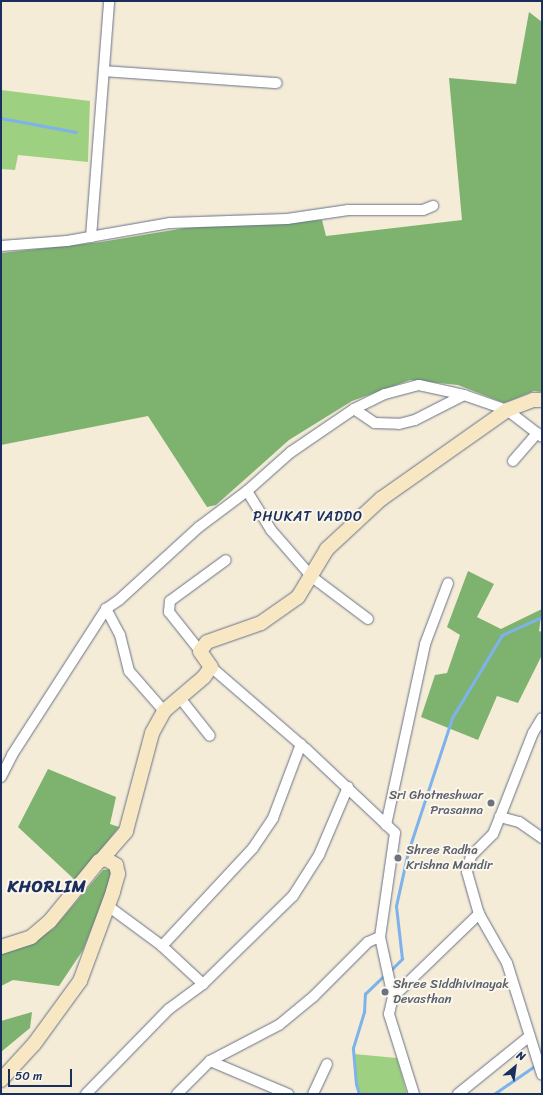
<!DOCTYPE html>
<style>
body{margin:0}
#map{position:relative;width:543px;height:1095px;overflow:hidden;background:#f4ecd7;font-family:Sriracha,sans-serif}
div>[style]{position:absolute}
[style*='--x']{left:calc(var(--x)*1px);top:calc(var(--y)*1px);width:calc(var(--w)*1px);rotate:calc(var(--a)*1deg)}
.green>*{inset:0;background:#9dd081}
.forest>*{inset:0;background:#7eb26f}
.stream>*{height:2.5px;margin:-1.25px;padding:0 1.25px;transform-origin:1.25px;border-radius:1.25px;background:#7db2eb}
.roads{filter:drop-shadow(0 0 1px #677188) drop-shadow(0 0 1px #677188)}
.street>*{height:10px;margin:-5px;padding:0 5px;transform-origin:5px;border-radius:5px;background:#fff}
.secondary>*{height:14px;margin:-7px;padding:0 7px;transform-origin:7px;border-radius:7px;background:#f8e7c3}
.dots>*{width:11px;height:11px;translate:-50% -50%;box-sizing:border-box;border:2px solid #fbf7ec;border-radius:50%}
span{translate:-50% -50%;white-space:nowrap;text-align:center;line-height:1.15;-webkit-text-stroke:4px #fbf7ec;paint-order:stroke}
.worship-label{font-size:13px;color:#5b616d}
.right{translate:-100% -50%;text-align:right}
.left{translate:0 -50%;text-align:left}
.neighbourhood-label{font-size:14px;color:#1b2f5e;letter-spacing:1px}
.district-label{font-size:17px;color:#1b2f5e;font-weight:700;letter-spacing:1px}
.frame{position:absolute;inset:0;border:2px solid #1b2f5e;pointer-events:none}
.north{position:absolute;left:495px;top:1047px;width:40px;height:40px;-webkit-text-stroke:3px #fbf7ec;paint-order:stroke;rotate:29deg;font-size:11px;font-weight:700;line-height:16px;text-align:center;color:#1b2f5e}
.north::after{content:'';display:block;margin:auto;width:14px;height:18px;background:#1b2f5e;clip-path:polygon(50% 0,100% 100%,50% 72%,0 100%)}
.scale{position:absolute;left:8px;top:1069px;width:64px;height:18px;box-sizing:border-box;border:2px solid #1b2f5e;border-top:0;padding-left:5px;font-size:12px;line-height:14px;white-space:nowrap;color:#1b2f5e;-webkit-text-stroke:3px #fbf7ec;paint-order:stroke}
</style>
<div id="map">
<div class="green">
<i style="clip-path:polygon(1px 90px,90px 101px,88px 162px,18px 155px,15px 170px,1px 169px)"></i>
<i style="clip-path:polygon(354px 1054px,397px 1058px,407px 1094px,358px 1094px,355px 1083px)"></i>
</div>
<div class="forest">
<i style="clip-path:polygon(529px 12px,542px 22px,542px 392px,534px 391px,504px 403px,458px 385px,410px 380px,352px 401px,289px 440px,216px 505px,207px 507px,148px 416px,1px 445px,1px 253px,101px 242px,185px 228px,322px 220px,326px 236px,462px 220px,449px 78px,516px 84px)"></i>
<i style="clip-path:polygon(468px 571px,494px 584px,477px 617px,501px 629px,542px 609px,539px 631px,542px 632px,542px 655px,518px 703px,497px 696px,478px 740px,421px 717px,435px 675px,447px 673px,460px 635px,447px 627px)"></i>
<i style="clip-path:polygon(48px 769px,116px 797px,110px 824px,119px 827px,76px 881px,18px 827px)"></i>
<i style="clip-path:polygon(110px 869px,111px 880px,83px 950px,59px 986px,13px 980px,1px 986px,1px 949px,25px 945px,53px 929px,103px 870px)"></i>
<i style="clip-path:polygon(32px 1012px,30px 1028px,1px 1052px,1px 1021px)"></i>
</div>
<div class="stream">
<i style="--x:1;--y:118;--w:76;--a:10.6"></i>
<i style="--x:390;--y:971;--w:17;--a:-45"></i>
<i style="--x:402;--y:959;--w:53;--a:-96.5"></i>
<i style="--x:396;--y:906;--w:55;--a:-77.5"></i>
<i style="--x:408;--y:852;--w:141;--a:-71.8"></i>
<i style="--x:452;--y:718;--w:97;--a:-58.9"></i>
<i style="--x:502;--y:635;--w:44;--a:-24.2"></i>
<i style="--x:359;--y:1094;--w:10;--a:-107"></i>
<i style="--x:356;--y:1084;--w:36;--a:-95"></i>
<i style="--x:353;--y:1048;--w:38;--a:-73"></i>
<i style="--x:364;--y:1012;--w:18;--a:-87"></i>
<i style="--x:365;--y:994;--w:29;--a:-44"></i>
<i style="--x:494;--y:1094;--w:51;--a:-34.6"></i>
</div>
<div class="roads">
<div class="street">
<i style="--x:104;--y:71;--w:173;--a:4"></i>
<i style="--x:91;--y:237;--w:237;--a:-85.6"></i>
<i style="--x:1;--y:246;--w:66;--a:-4.3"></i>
<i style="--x:67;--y:241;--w:105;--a:-9.9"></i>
<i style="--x:170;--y:223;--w:117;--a:-2"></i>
<i style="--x:287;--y:219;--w:62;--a:-8.4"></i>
<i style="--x:348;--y:210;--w:75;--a:0"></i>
<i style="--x:423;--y:210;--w:11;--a:-22"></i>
<i style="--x:354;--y:409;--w:25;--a:34"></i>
<i style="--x:375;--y:423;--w:24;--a:2"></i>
<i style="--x:399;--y:424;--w:16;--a:-14"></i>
<i style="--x:415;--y:420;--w:55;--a:-27"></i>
<i style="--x:513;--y:461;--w:37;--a:-49"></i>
<i style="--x:247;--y:491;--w:46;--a:58.4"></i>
<i style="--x:271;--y:530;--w:62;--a:48.9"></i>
<i style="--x:312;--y:577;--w:70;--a:36.9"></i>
<i style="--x:200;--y:651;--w:50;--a:-128.5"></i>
<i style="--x:169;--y:612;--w:11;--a:-85"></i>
<i style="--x:170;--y:601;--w:69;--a:-36.2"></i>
<i style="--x:211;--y:667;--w:125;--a:40.8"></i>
<i style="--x:306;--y:749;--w:122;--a:43.3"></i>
<i style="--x:395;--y:833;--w:105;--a:98.2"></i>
<i style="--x:380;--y:937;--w:61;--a:77.8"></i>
<i style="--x:180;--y:698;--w:48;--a:51.7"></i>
<i style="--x:164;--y:711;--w:53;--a:-131.2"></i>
<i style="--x:129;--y:671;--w:37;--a:-104"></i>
<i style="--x:120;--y:635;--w:30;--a:-118"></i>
<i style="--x:106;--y:609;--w:16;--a:-35"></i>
<i style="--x:119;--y:600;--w:108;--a:-42.4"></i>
<i style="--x:199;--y:527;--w:60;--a:-36.9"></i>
<i style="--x:247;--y:491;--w:59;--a:-41.6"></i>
<i style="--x:291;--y:452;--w:76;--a:-34.3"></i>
<i style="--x:354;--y:409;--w:34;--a:-26"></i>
<i style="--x:385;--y:394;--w:35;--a:-15"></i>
<i style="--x:419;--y:385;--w:46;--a:12.5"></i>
<i style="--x:464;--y:395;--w:46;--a:19.2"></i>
<i style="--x:507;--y:410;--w:44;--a:37.6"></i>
<i style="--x:1;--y:777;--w:25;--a:-63"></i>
<i style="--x:12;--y:755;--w:174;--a:-57.2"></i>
<i style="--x:500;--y:817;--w:90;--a:-68.6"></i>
<i style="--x:533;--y:733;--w:17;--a:-59"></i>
<i style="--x:386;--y:825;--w:185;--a:-77.8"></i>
<i style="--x:425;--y:644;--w:65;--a:-69.3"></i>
<i style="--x:542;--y:838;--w:28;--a:-145"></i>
<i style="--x:519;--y:822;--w:20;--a:-165"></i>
<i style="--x:500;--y:817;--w:18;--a:112"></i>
<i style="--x:493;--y:834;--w:31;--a:135"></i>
<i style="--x:471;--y:856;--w:16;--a:104"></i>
<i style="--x:467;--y:872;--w:44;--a:74.1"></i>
<i style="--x:479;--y:914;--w:56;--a:60.3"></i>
<i style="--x:507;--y:963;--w:117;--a:72.6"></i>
<i style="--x:108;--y:906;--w:67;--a:36.5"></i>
<i style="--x:162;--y:946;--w:56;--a:42.8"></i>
<i style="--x:162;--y:946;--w:134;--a:-47.1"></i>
<i style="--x:253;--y:848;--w:36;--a:-56"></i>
<i style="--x:273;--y:818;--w:79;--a:-69.3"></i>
<i style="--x:210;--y:1061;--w:85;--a:22.9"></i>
<i style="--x:86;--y:1094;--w:119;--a:-45.7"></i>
<i style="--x:169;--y:1009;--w:42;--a:-36.3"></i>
<i style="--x:203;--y:984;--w:126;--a:-44.4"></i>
<i style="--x:293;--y:896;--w:49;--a:-57.6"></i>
<i style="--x:319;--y:855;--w:74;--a:-66.9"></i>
<i style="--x:177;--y:1094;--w:47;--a:-45"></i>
<i style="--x:210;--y:1061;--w:78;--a:-27.6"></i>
<i style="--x:279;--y:1025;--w:45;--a:-39.6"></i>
<i style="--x:314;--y:996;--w:76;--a:-45"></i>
<i style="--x:368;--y:942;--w:13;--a:-23"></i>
<i style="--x:313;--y:1094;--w:33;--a:-65"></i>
<i style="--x:414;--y:1094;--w:84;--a:-107.4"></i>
<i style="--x:389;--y:1014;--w:17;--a:-77"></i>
<i style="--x:393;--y:997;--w:120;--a:-44"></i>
<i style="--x:458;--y:1094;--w:92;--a:-38.9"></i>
</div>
<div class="secondary">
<i style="--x:102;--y:859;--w:37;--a:-49"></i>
<i style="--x:126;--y:831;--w:101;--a:-75.1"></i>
<i style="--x:152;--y:733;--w:25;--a:-61"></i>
<i style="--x:164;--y:711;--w:52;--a:-40.4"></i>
<i style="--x:204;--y:677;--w:12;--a:-55"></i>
<i style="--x:211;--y:667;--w:19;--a:-125"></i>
<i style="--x:200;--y:651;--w:11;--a:-52"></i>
<i style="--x:207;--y:642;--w:57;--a:-19.4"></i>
<i style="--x:261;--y:623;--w:45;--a:-35.1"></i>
<i style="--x:298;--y:597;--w:56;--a:-58.9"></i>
<i style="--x:327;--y:549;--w:74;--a:-42.8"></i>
<i style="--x:381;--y:499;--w:154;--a:-35.2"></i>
<i style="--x:507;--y:410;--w:28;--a:-21"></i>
<i style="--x:533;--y:400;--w:9;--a:0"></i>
<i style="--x:1;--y:947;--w:32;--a:-18"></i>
<i style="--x:31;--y:937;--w:25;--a:-40"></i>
<i style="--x:50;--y:921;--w:77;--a:-50.8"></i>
<i style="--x:99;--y:861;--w:7;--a:-16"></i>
<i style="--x:106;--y:859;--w:12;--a:31"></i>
<i style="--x:116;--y:865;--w:9;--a:77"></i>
<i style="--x:118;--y:874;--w:19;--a:106"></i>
<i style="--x:113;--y:892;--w:95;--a:110.3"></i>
<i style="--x:80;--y:981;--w:78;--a:126.1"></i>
<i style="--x:34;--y:1044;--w:49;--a:132.5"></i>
</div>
</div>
<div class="dots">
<i style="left:491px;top:803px;background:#6b7280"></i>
<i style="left:398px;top:858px;background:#6b7280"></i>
<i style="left:385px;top:992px;background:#6b7280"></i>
</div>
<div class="worship-label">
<span class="right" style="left:483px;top:803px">Sri Ghotneshwar<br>Prasanna</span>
<span class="left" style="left:406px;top:858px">Shree Radha<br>Krishna Mandir</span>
<span class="left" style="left:393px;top:992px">Shree Siddhivinayak<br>Devasthan</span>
</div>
<div class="neighbourhood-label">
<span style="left:308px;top:517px">PHUKAT VADDO</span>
</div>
<div class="district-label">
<span style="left:47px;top:887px">KHORLIM</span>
</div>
<div class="frame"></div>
<div class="north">N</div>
<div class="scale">50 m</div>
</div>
